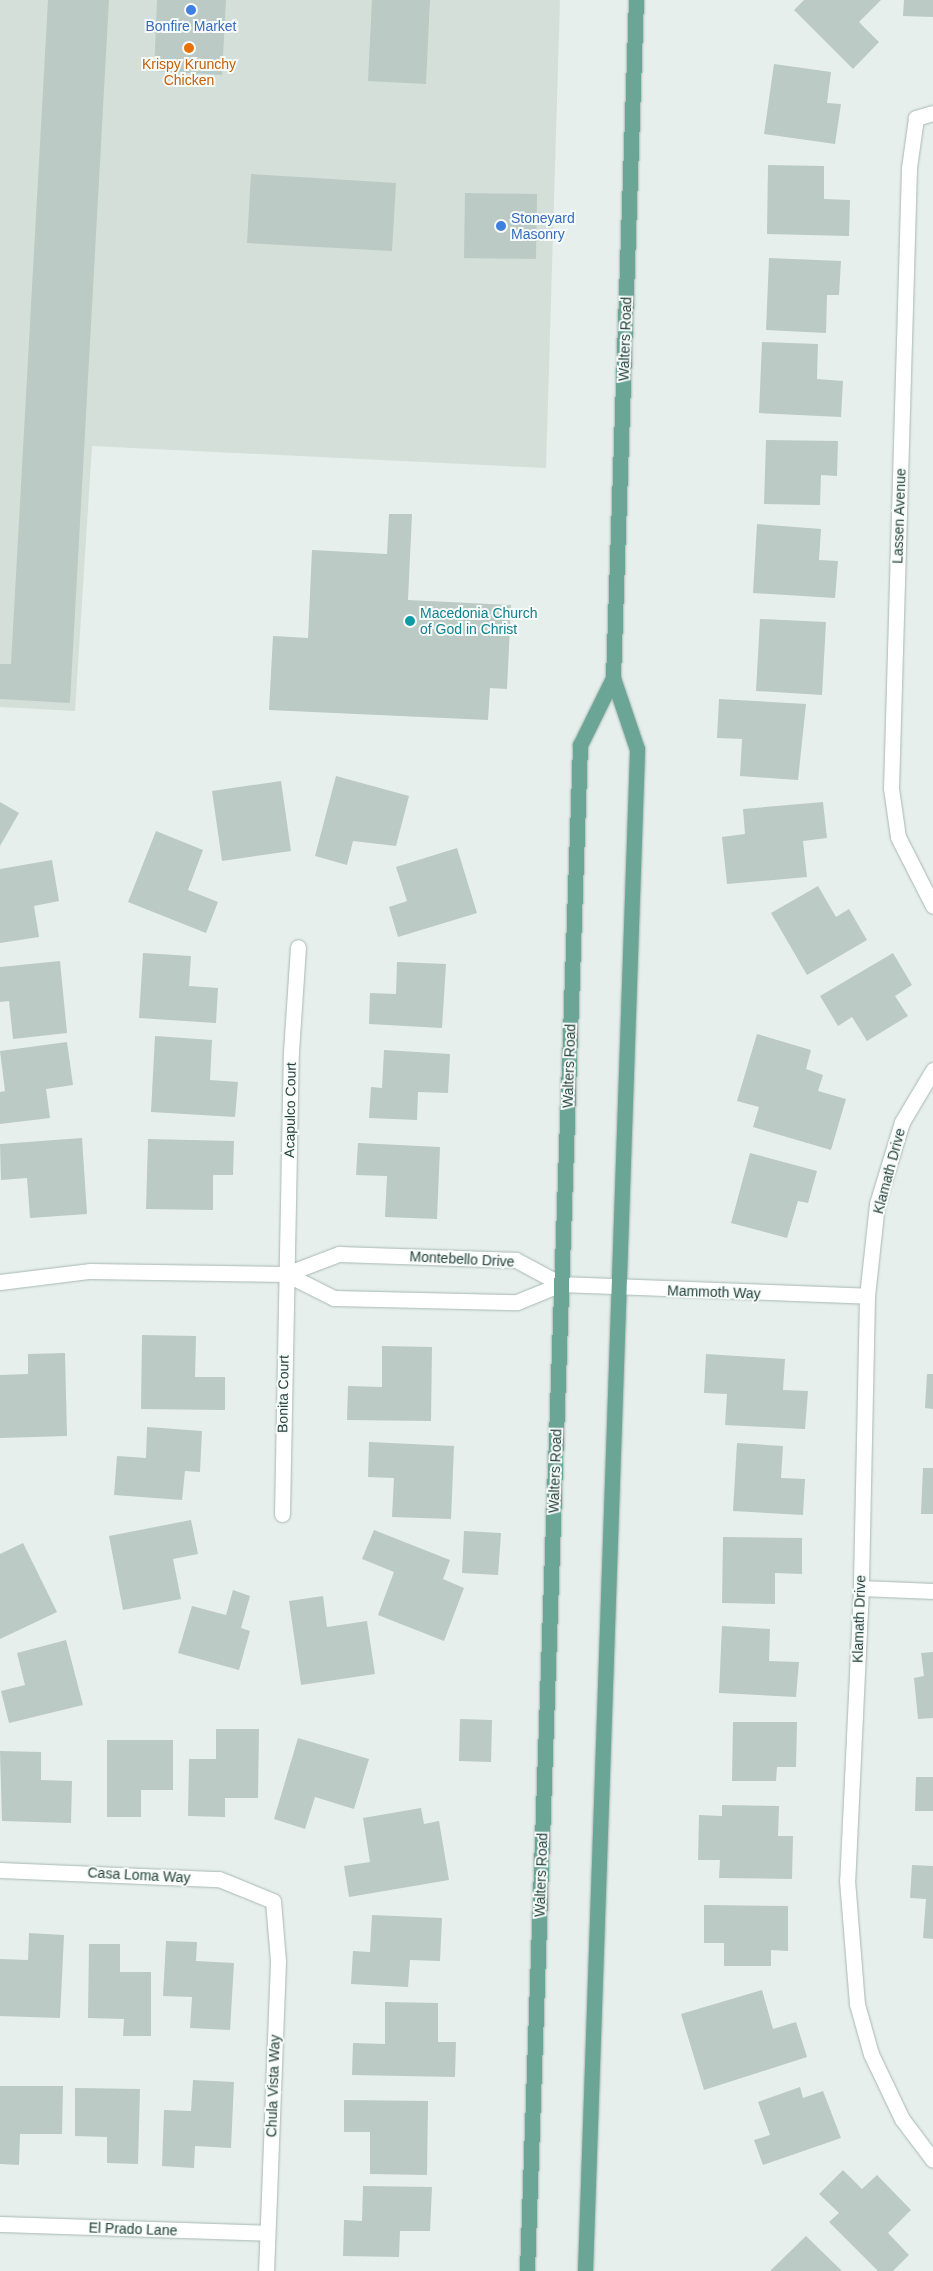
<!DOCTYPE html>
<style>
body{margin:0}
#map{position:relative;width:933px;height:2271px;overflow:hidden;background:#e6efeb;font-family:Arial,sans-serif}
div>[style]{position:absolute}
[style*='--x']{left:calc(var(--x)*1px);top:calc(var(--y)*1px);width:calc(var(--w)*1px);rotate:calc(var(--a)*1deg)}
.built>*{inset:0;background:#d4dfda}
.building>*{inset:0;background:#bbcac4}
.roads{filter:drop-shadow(0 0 1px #a8b8b2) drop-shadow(0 0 1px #a8b8b2)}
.street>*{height:15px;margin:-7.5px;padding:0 7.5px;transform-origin:7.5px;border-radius:7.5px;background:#fff}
.primary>*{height:15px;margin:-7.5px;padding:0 7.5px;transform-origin:7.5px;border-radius:7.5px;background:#6aa596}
.dots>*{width:14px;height:14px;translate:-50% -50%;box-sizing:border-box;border:2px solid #f7fbf9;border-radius:50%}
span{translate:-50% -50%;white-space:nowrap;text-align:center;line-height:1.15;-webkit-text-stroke:4px #f7fbf9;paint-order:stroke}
.shop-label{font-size:14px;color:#366cbe}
.left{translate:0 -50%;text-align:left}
.food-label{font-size:14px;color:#c56008}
.street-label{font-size:14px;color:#24423a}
.culture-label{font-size:14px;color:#0d838f}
</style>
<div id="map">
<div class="built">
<i style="clip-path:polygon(0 0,560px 0,546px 468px,92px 446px,75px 711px,0 707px)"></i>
</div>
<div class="building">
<i style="clip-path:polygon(48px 0,109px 0,70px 703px,0 699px,0 664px,11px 664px)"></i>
<i style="clip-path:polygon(157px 0,226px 0,222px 75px,154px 71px)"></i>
<i style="clip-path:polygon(372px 0,430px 0,426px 84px,368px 81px)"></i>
<i style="clip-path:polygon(804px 0,881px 0,859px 22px,879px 42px,853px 69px,794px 10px)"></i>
<i style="clip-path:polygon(904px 0,933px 0,933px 17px,903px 16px)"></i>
<i style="clip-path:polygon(774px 64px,831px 72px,827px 103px,841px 104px,835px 144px,764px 134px)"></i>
<i style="clip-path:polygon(768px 165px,824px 166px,824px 199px,850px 200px,849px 236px,767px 234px)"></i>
<i style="clip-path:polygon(251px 174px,396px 183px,392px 251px,247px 243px)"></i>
<i style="clip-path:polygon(465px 193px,537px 194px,536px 259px,464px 258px)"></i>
<i style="clip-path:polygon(769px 258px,841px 261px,839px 295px,827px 295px,826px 333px,766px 330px)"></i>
<i style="clip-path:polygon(762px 342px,818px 344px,817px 379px,843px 381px,841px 417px,759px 413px)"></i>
<i style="clip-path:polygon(766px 440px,838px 441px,837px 476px,821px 475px,820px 505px,764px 504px)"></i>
<i style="clip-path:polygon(389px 514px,412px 514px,408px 600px,511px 605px,507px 689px,490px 688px,488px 720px,269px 710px,273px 636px,308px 638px,312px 550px,387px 554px)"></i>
<i style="clip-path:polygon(757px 524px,821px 529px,819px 560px,838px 561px,835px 598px,753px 593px)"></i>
<i style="clip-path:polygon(760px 619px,826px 622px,822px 695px,756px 691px)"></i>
<i style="clip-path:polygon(719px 699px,806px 704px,798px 780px,740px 776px,742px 739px,717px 738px)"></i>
<i style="clip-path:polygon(336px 776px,409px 796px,396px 846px,353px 841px,347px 865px,315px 856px)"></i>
<i style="clip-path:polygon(281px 781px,291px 851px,222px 861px,212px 791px)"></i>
<i style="clip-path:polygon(0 802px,19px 813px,0 846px)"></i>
<i style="clip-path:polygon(823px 802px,827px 838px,803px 841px,807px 877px,727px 884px,722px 837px,745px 834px,743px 809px)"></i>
<i style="clip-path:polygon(156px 831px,203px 850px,188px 890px,218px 902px,206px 933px,128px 902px)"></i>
<i style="clip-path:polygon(457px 848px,477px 913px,398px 937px,389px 907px,407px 901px,396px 867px)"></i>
<i style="clip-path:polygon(52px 860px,59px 901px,34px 906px,39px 937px,0 943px,0 869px)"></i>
<i style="clip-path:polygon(818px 886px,836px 917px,849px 909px,867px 940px,807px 975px,771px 913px)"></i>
<i style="clip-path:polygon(143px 953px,191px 956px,189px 986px,218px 988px,216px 1023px,139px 1018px)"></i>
<i style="clip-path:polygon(893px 953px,912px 985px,895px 996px,908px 1016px,867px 1041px,852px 1017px,838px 1026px,820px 996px)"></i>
<i style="clip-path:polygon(60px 961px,67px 1033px,13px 1039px,9px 1001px,0 1002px,0 967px)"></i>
<i style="clip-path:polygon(397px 962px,446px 964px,442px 1028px,369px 1024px,370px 993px,396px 994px)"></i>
<i style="clip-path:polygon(757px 1034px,811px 1050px,806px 1069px,823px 1075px,818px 1091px,846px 1099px,831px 1150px,753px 1127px,759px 1107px,737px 1101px)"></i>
<i style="clip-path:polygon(155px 1036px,212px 1040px,210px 1080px,238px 1082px,235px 1117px,151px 1112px)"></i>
<i style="clip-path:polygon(67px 1042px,73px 1085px,46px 1089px,50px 1118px,0 1124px,0 1092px,5px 1091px,0 1051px)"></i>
<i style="clip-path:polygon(384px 1050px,450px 1054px,448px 1093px,418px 1092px,417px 1120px,369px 1118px,371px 1087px,382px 1088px)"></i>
<i style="clip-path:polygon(82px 1138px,87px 1214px,30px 1218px,27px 1178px,1px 1180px,0 1144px)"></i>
<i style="clip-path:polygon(148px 1139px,234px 1141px,233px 1175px,213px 1175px,213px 1210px,146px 1209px)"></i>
<i style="clip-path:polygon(358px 1143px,440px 1147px,437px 1219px,385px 1217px,387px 1176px,356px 1175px)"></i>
<i style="clip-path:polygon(750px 1153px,817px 1171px,808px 1203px,798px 1201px,787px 1238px,731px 1223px)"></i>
<i style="clip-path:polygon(142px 1335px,196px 1336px,195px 1377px,225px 1377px,225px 1410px,141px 1409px)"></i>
<i style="clip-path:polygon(382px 1346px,432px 1347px,431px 1421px,347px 1420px,348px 1386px,382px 1387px)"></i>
<i style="clip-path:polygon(65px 1353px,67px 1436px,0 1438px,0 1375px,28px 1374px,28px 1354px)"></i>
<i style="clip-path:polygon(706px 1354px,785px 1359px,783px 1390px,808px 1391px,805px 1429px,725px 1425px,727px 1394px,704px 1393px)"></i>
<i style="clip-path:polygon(927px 1374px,933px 1374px,933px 1409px,925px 1408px)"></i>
<i style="clip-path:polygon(147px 1427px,202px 1431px,200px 1472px,185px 1471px,182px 1500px,114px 1495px,117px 1456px,146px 1458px)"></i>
<i style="clip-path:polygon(369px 1442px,454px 1446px,451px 1519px,392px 1517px,394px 1478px,368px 1477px)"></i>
<i style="clip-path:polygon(737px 1443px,783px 1446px,781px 1478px,805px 1479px,803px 1515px,733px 1511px)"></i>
<i style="clip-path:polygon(923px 1468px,933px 1468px,933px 1514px,921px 1514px)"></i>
<i style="clip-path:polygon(191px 1520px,198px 1554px,173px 1559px,181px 1599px,123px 1610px,109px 1536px)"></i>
<i style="clip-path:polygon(374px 1530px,450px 1560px,443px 1579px,464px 1588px,444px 1641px,378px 1615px,394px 1572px,362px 1559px)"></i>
<i style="clip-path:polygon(464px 1531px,501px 1533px,498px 1575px,462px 1573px)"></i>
<i style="clip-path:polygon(723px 1537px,802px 1538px,802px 1574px,775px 1573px,775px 1604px,722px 1603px)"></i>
<i style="clip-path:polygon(23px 1543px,57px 1612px,0 1639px,0 1554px)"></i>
<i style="clip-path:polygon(233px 1590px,250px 1596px,241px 1628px,250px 1631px,239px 1670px,178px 1653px,192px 1606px,226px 1615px)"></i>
<i style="clip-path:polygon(323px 1596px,327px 1627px,367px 1621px,375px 1674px,301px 1685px,289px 1601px)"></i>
<i style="clip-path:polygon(722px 1626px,770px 1629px,769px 1661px,799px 1662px,796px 1697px,719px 1693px)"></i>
<i style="clip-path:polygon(66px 1640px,83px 1705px,9px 1723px,1px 1691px,25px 1685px,17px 1653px)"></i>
<i style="clip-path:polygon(933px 1652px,933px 1718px,918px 1719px,914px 1678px,924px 1676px,921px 1653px)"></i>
<i style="clip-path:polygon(460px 1719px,492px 1720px,491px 1762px,459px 1761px)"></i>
<i style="clip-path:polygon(733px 1722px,797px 1722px,796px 1767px,777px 1767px,776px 1781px,732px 1781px)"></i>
<i style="clip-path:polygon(216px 1729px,259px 1729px,258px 1798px,225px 1798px,225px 1817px,188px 1816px,189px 1759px,216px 1759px)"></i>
<i style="clip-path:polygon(298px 1738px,369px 1759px,354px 1809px,315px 1797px,305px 1829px,274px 1819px)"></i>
<i style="clip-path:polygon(107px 1740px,173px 1740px,173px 1790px,141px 1790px,141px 1817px,107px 1817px)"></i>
<i style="clip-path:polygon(0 1751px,41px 1752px,41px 1780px,72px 1781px,71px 1823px,2px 1821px)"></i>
<i style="clip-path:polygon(916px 1777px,933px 1777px,933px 1811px,915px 1811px)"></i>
<i style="clip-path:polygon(722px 1805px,779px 1806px,778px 1836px,793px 1836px,792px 1879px,719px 1878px,720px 1860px,698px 1860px,699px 1815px,722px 1816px)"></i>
<i style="clip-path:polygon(421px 1808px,424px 1824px,439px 1821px,449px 1880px,349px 1897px,344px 1866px,370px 1862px,363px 1818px)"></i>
<i style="clip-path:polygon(912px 1865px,933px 1866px,933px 1939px,923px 1938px,926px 1899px,910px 1898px)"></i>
<i style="clip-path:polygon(704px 1905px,788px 1906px,788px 1951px,771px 1950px,771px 1966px,724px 1966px,724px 1943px,704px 1943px)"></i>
<i style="clip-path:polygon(372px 1915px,442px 1918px,440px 1961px,410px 1960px,408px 1987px,351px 1984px,353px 1951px,370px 1952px)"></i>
<i style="clip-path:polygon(29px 1933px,64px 1935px,60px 2018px,0 2016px,0 1959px,28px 1960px)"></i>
<i style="clip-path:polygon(166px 1941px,197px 1942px,196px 1961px,234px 1963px,230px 2030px,190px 2028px,192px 1997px,163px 1996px)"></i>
<i style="clip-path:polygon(89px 1944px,120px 1944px,120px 1972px,151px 1972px,151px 2036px,123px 2036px,124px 2019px,88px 2018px)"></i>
<i style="clip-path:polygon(762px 1990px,773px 2029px,796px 2022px,807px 2057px,704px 2090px,681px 2014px)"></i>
<i style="clip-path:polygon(385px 2002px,438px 2003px,438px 2042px,456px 2042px,455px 2077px,352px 2075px,353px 2043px,385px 2044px)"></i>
<i style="clip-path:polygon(193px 2080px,234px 2082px,231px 2148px,195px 2146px,194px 2168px,162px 2166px,164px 2110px,191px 2111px)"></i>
<i style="clip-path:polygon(0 2086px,63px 2086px,62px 2134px,20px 2134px,19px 2165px,0 2164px)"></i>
<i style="clip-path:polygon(800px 2087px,803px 2098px,823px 2091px,841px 2138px,763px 2165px,754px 2140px,770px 2135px,758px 2102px)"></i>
<i style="clip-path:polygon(75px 2088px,140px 2089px,138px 2164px,107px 2163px,107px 2137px,75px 2136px)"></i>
<i style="clip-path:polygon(344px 2100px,428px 2101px,427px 2175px,370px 2174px,370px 2132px,344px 2132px)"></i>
<i style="clip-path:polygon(843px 2170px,862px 2189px,877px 2175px,911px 2210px,888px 2233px,909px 2255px,893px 2271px,878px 2271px,829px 2222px,839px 2213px,819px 2194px)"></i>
<i style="clip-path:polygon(363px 2186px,432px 2187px,430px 2231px,400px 2231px,399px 2257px,343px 2256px,344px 2220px,362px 2221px)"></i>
<i style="clip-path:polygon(806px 2236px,842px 2271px,770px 2271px)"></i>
</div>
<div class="roads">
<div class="street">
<i style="--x:933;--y:113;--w:18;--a:164"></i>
<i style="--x:916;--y:118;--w:50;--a:98"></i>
<i style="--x:909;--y:168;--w:620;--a:91.66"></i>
<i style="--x:891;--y:788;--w:49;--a:81.9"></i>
<i style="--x:898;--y:837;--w:77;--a:63.1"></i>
<i style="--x:933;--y:1070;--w:61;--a:120.8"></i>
<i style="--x:902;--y:1122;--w:86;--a:107"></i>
<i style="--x:877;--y:1204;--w:93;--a:96.2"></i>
<i style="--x:867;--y:1296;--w:292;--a:91.2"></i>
<i style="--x:861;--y:1588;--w:292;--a:92.7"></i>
<i style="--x:847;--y:1880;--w:124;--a:85.4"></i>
<i style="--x:857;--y:2004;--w:52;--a:74.4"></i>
<i style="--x:871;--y:2054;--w:72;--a:64.5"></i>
<i style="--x:902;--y:2119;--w:51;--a:52.9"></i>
<i style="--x:286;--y:1274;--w:54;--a:26.6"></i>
<i style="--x:334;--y:1298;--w:183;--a:1.3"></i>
<i style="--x:517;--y:1302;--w:48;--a:-22.2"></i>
<i style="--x:0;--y:1282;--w:91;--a:-7"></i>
<i style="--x:90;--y:1271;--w:196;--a:0.9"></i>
<i style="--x:286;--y:1274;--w:57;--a:-20.7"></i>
<i style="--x:339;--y:1254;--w:177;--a:1.9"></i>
<i style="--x:516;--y:1260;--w:51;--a:28.1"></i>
<i style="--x:561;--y:1284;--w:306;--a:2.2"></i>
<i style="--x:282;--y:1514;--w:462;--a:-88.9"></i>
<i style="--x:291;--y:1052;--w:105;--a:-86.2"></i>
<i style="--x:861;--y:1588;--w:72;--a:2.4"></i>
<i style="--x:0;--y:1870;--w:219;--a:2.4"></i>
<i style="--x:219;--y:1879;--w:58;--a:22.2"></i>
<i style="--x:273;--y:1901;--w:60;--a:85.2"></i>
<i style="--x:278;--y:1961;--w:310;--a:92.2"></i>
<i style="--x:0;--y:2224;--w:267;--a:1.9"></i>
</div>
<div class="primary">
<i style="--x:527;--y:2271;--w:1527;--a:-88.01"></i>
<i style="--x:580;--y:745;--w:75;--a:-63.8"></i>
<i style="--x:585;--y:2271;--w:1523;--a:-88.04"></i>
<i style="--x:637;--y:749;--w:75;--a:-108.7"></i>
<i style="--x:613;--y:678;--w:678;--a:-88.06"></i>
</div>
</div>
<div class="dots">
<i style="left:191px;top:10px;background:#3f7fe0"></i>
<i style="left:189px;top:48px;background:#e8710a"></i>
<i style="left:501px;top:226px;background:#3f7fe0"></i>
<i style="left:410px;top:621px;background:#0f9aa8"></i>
</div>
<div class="shop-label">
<span style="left:191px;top:26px">Bonfire Market</span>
<span class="left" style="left:511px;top:226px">Stoneyard<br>Masonry</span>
</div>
<div class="food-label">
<span style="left:189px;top:72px">Krispy Krunchy<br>Chicken</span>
</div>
<div class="street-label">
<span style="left:625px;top:339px;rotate:-88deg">Walters Road</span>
<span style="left:899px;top:516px;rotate:-88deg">Lassen Avenue</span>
<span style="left:569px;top:1066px;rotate:-88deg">Walters Road</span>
<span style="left:290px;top:1110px;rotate:-89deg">Acapulco Court</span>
<span style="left:889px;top:1171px;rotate:-75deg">Klamath Drive</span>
<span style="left:462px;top:1259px;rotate:3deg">Montebello Drive</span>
<span style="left:714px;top:1292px;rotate:2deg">Mammoth Way</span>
<span style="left:283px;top:1394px;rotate:-89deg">Bonita Court</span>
<span style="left:555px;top:1471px;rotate:-88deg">Walters Road</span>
<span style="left:859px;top:1619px;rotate:-88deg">Klamath Drive</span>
<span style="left:139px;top:1875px;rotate:3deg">Casa Loma Way</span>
<span style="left:541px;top:1875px;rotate:-88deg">Walters Road</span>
<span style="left:273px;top:2086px;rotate:-88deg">Chula Vista Way</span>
<span style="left:133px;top:2229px;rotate:2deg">El Prado Lane</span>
</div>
<div class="culture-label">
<span class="left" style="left:420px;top:621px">Macedonia Church<br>of God in Christ</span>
</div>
</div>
